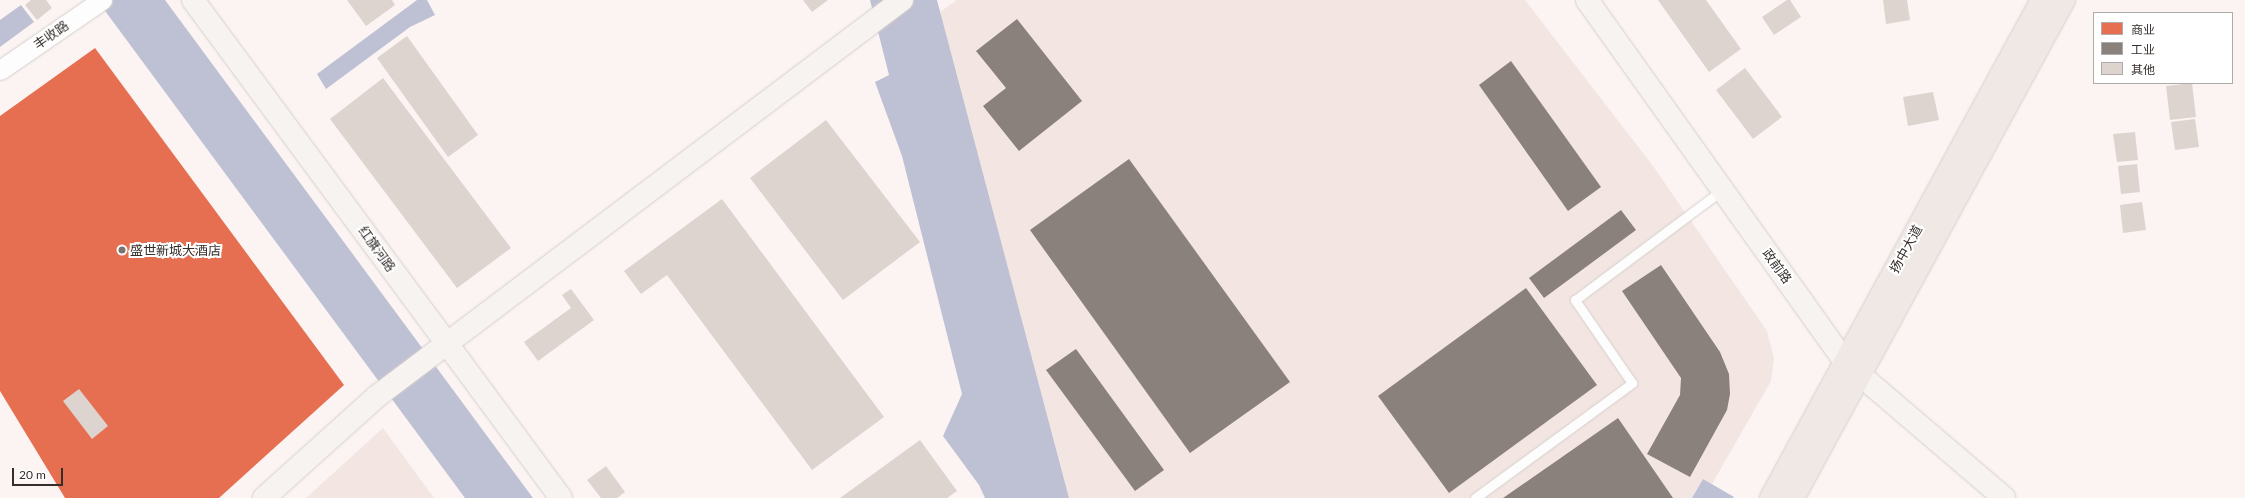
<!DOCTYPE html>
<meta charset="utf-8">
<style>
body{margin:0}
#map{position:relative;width:2245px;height:498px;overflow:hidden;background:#fbf4f2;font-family:Lato,"Noto Sans SC",sans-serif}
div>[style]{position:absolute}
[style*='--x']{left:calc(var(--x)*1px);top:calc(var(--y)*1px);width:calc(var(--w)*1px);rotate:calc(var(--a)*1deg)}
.built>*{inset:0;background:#f3e6e2}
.water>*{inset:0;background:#bec0d3}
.shops>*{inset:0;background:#e76f51}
.industry>*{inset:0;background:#8a817c}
.building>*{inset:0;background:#ddd4d0}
.roads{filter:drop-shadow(0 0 1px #d6cfcd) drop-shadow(0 0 1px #d6cfcd)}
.lane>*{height:9px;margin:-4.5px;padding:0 4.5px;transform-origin:4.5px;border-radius:4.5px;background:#fefdfd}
.street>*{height:19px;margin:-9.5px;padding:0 9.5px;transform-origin:9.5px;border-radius:9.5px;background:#fefdfd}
.secondary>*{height:22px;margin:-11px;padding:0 11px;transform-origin:11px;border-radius:11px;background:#f7f3f1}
.primary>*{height:22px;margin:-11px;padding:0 11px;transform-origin:11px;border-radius:11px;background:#efe8e5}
.dots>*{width:11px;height:11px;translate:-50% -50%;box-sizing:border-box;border:2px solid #fff;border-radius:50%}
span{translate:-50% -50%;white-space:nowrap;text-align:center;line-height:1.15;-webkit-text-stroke:4px #fff;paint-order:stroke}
.street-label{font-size:13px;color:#352e2b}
.poi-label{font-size:13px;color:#352e2b}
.left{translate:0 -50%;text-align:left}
.legend{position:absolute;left:2093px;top:12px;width:140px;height:72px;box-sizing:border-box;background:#fff;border:1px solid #aeabaa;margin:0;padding:5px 7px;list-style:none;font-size:12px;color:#352e2b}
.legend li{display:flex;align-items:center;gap:8px;height:20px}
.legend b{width:20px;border:1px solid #aeabaa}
.scale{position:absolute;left:12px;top:468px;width:51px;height:18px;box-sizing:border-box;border:2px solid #352e2b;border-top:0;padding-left:5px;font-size:12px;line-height:14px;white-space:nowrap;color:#352e2b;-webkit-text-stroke:3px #fff;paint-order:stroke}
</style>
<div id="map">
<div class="built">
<i style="clip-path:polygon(957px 0,1525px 0,1653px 166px,1767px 331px,1774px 358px,1771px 381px,1712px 484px,1703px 479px,1692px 498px,1069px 498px,940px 12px)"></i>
<i style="clip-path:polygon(383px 428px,434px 498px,306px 498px)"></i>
</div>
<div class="water">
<i style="clip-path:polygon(97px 0,165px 0,533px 498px,465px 498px)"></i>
<i style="clip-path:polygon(417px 0,427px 0,435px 15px,410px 27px,326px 89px,317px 74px)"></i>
<i style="clip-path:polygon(870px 0,937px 0,1069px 498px,985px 498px,979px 485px,943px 436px,962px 394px,902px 156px,875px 82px,889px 75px)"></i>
<i style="clip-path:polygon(21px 5px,34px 22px,0 47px,0 20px)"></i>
<i style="clip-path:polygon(1703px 479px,1734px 497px,1733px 498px,1692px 498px)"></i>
</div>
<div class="shops">
<i style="clip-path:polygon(95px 48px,344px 385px,219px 498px,65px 498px,0 391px,0 116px)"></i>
</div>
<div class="industry">
<i style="clip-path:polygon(1017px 19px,1082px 101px,1019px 151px,983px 106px,1006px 88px,976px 51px)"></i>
<i style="clip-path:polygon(1511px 61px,1601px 187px,1568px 211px,1479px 85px)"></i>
<i style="clip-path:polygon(1129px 159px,1290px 382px,1190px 453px,1030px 230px)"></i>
<i style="clip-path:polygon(1621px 210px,1636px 230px,1544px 298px,1529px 278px)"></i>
<i style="clip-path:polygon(1661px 265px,1720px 352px,1729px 374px,1730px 394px,1727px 410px,1690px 477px,1647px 454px,1680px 395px,1681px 378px,1622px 291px)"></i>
<i style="clip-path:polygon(1526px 288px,1597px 385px,1449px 493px,1378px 396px)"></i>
<i style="clip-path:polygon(1076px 349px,1164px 470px,1135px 491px,1046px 370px)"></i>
<i style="clip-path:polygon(1618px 418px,1673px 498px,1503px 498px)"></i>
</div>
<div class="building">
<i style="clip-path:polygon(31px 0,46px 0,52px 8px,37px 20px,25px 5px)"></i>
<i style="clip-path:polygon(347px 0,392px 0,395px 5px,366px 26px)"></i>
<i style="clip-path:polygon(803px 0,828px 0,812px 12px)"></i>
<i style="clip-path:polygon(1658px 0,1706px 0,1741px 49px,1709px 72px)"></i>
<i style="clip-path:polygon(1787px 0,1790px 0,1801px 17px,1774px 35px,1762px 17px)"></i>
<i style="clip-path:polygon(1883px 0,1907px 0,1910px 20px,1886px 24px)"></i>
<i style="clip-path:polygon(407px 36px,478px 135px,448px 157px,377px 58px)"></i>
<i style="clip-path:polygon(1745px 68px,1782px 117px,1753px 139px,1716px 90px)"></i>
<i style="clip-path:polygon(383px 78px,511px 248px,457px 288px,330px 119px)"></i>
<i style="clip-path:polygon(2192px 83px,2196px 117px,2170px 120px,2166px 86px)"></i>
<i style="clip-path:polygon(1933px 92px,1939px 120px,1908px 126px,1903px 97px)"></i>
<i style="clip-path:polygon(2195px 119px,2199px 147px,2175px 150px,2171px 122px)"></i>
<i style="clip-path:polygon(826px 120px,920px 242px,843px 300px,750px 178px)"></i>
<i style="clip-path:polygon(2135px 132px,2138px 160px,2117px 162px,2113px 134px)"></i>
<i style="clip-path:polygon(2137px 164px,2140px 192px,2121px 194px,2118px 166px)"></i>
<i style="clip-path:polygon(722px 199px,884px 417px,812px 470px,667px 275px,641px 294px,624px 271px)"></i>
<i style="clip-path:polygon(2142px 202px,2146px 230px,2123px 233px,2120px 205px)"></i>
<i style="clip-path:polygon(571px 289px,594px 320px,538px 361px,524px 342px,571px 308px,562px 295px)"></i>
<i style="clip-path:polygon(79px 389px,108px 426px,92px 439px,63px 401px)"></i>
<i style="clip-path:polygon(920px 440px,957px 491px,947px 498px,840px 498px)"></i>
<i style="clip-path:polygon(606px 466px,625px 492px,617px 498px,601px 498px,587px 480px)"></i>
</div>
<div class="roads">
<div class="lane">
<i style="--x:1475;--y:498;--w:195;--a:-36.2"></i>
<i style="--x:1632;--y:383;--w:101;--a:-124.5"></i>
<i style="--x:1575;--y:300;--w:184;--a:-36.8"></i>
</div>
<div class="street">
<i style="--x:0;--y:70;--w:124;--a:-34.5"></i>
</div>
<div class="secondary">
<i style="--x:193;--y:0;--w:619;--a:53.54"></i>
<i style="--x:1587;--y:0;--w:445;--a:54.5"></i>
<i style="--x:1845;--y:362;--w:209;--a:40.5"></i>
<i style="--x:264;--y:498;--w:151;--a:-42"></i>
<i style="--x:376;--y:397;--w:659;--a:-37.04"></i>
</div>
<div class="primary">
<i style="--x:1771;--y:498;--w:567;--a:-61.45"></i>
<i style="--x:1793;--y:498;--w:567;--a:-61.45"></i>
</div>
</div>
<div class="dots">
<i style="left:122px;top:250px;background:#7a7371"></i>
</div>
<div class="street-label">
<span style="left:51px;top:35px;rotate:-35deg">丰收路</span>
<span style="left:377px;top:249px;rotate:54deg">红旗河路</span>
<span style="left:1906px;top:249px;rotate:-61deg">扬中大道</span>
<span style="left:1777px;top:266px;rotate:54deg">政前路</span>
</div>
<div class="poi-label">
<span class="left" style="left:130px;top:250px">盛世新城大酒店</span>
</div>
<ul class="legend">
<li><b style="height:11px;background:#e76f51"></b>商业</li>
<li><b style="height:11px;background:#8a817c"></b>工业</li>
<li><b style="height:11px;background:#ddd4d0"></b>其他</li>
</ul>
<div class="scale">20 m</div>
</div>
